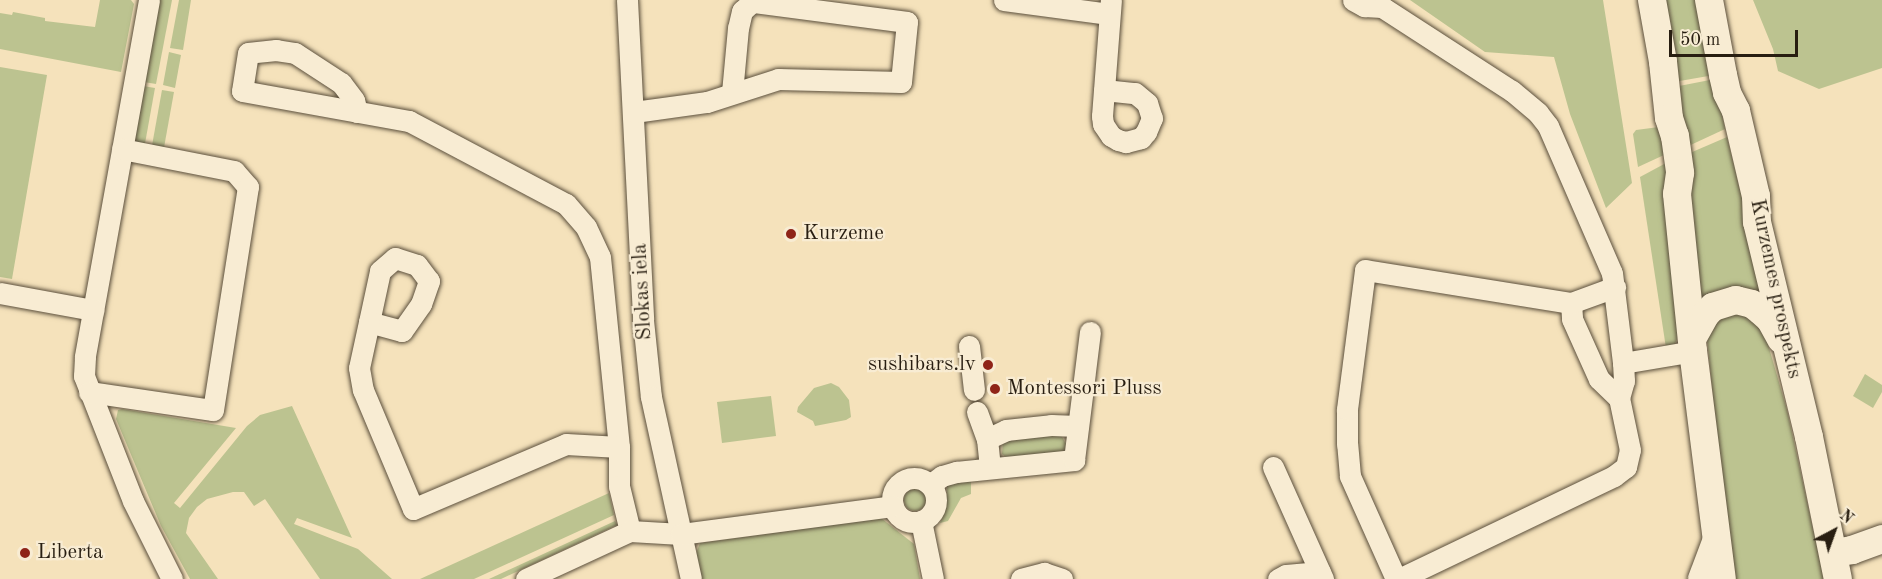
<!DOCTYPE html>
<style>
body{margin:0}
#map{position:relative;width:1882px;height:579px;overflow:hidden;background:#f5e2bb;font-family:"Old Standard TT",serif}
div>[style]{position:absolute}
[style*='--x']{left:calc(var(--x)*1px);top:calc(var(--y)*1px);width:calc(var(--w)*1px);rotate:calc(var(--a)*1deg)}
.green>*{inset:0;background:#bcc390}
.round{border-radius:50%}
.roads{filter:drop-shadow(0 0 2px #5b4f3c) drop-shadow(0 0 2px #5b4f3c)}
.minor>*{height:21px;margin:-10.5px;padding:0 10.5px;transform-origin:10.5px;border-radius:10.5px;background:#f8ecd3}
.minor>.ring{margin:-10.5px;padding:0;box-sizing:content-box;background:none;border:21px solid #f8ecd3;border-radius:50%}
.tertiary>*{height:26px;margin:-13px;padding:0 13px;transform-origin:13px;border-radius:13px;background:#f8ecd3}
.secondary>*{height:28px;margin:-14px;padding:0 14px;transform-origin:14px;border-radius:14px;background:#f8ecd3}
.dots>*{width:16px;height:16px;translate:-50% -50%;box-sizing:border-box;border:3px solid #f8ecd3;border-radius:50%}
span{translate:-50% -50%;white-space:nowrap;text-align:center;line-height:1.15;-webkit-text-stroke:4.5px #f8ecd3;paint-order:stroke}
.poi-label{font-size:21px;color:#281e11}
.left{translate:0 -50%;text-align:left}
.right{translate:-100% -50%;text-align:right}
.street-label{font-size:21px;color:#281e11}
.north{position:absolute;left:1804px;top:501px;width:60px;height:60px;-webkit-text-stroke:4px #f8ecd3;paint-order:stroke;rotate:41deg;font-size:16px;font-weight:700;line-height:24px;text-align:center;color:#281e11}
.north::after{content:'';display:block;margin:auto;width:21px;height:27px;background:#281e11;clip-path:polygon(50% 0,100% 100%,50% 72%,0 100%)}
.scale{position:absolute;left:1669px;top:30px;width:129px;height:27px;box-sizing:border-box;border:3px solid #281e11;border-top:0;padding-left:8px;font-size:18px;line-height:21px;white-space:nowrap;color:#281e11;-webkit-text-stroke:4px #f8ecd3;paint-order:stroke}
</style>
<div id="map">
<div class="green">
<i style="clip-path:polygon(100px 0,131px 0,134px 4px,121px 72px,0 49px,0 13px,12px 15px,13px 12px,45px 18px,45px 21px,95px 27px)"></i>
<i style="clip-path:polygon(159px 0,172px 0,156px 84px,144px 82px)"></i>
<i style="clip-path:polygon(179px 0,191px 0,183px 50px,170px 48px)"></i>
<i style="clip-path:polygon(1410px 0,1603px 0,1632px 183px,1606px 208px,1570px 114px,1554px 57px,1485px 52px)"></i>
<i style="clip-path:polygon(1662px 0,1699px 0,1714px 75px,1674px 82px)"></i>
<i style="clip-path:polygon(1753px 0,1882px 0,1882px 68px,1819px 89px,1778px 71px,1773px 49px)"></i>
<i style="clip-path:polygon(169px 52px,181px 55px,175px 88px,163px 85px)"></i>
<i style="clip-path:polygon(0 67px,47px 75px,12px 279px,0 277px)"></i>
<i style="clip-path:polygon(1715px 79px,1725px 129px,1682px 149px,1674px 87px)"></i>
<i style="clip-path:polygon(143px 86px,155px 88px,144px 149px,132px 147px)"></i>
<i style="clip-path:polygon(162px 90px,174px 92px,163px 153px,151px 151px)"></i>
<i style="clip-path:polygon(1659px 127px,1664px 155px,1638px 167px,1633px 134px,1636px 130px)"></i>
<i style="clip-path:polygon(1727px 137px,1766px 296px,1699px 305px,1683px 156px)"></i>
<i style="clip-path:polygon(1666px 163px,1678px 337px,1674px 346px,1666px 348px,1640px 177px)"></i>
<i style="clip-path:polygon(1744px 312px,1765px 334px,1787px 410px,1824px 579px,1736px 579px,1720px 471px,1707px 337px,1717px 318px)"></i>
<i style="clip-path:polygon(1865px 374px,1882px 385px,1882px 392px,1873px 408px,1853px 396px)"></i>
<i style="clip-path:polygon(831px 383px,839px 387px,849px 400px,851px 417px,846px 420px,815px 426px,813px 421px,797px 412px,798px 407px,814px 388px)"></i>
<i style="clip-path:polygon(771px 396px,776px 436px,722px 443px,717px 402px)"></i>
<i style="clip-path:polygon(292px 406px,352px 538px,297px 518px,294px 524px,358px 549px,392px 579px,320px 579px,265px 499px,254px 506px,244px 492px,233px 492px,207px 499px,197px 507px,189px 518px,186px 533px,218px 579px,190px 579px,161px 526px,116px 419px,118px 410px,122px 409px,236px 428px,174px 503px,180px 508px,247px 426px,260px 415px)"></i>
<i style="clip-path:polygon(1060px 433px,1066px 444px,1064px 454px,1007px 458px,1002px 454px,1003px 440px)"></i>
<i style="clip-path:polygon(971px 479px,971px 494px,961px 498px,948px 521px,940px 523px,946px 508px,947px 486px)"></i>
<i class="round" style="left:904px;top:489px;width:22px;height:22px"></i>
<i style="clip-path:polygon(609px 493px,614px 515px,474px 579px,420px 579px)"></i>
<i style="clip-path:polygon(881px 518px,914px 544px,920px 579px,700px 579px,695px 556px,700px 543px)"></i>
<i style="clip-path:polygon(615px 521px,617px 525px,501px 579px,489px 579px)"></i>
</div>
<div class="roads">
<div class="minor">
<i style="--x:149;--y:0;--w:363;--a:100.2"></i>
<i style="--x:85;--y:357;--w:19;--a:93"></i>
<i style="--x:84;--y:376;--w:134;--a:68.6"></i>
<i style="--x:133;--y:501;--w:87;--a:63.4"></i>
<i style="--x:627;--y:0;--w:320;--a:87.1"></i>
<i style="--x:643;--y:320;--w:77;--a:84.1"></i>
<i style="--x:651;--y:397;--w:186;--a:77.6"></i>
<i style="--x:1004;--y:0;--w:106;--a:7.6"></i>
<i style="--x:1353;--y:0;--w:13;--a:29"></i>
<i style="--x:1364;--y:6;--w:18;--a:3"></i>
<i style="--x:1382;--y:7;--w:155;--a:32.9"></i>
<i style="--x:1512;--y:91;--w:34;--a:40"></i>
<i style="--x:1538;--y:113;--w:16;--a:52"></i>
<i style="--x:1548;--y:126;--w:160;--a:66.5"></i>
<i style="--x:1612;--y:273;--w:91;--a:83"></i>
<i style="--x:1623;--y:363;--w:71;--a:-9.7"></i>
<i style="--x:1104;--y:90;--w:31;--a:6"></i>
<i style="--x:1135;--y:93;--w:16;--a:40"></i>
<i style="--x:1147;--y:103;--w:16;--a:72"></i>
<i style="--x:1152;--y:118;--w:15;--a:113"></i>
<i style="--x:1146;--y:132;--w:8;--a:130"></i>
<i style="--x:1141;--y:138;--w:16;--a:165"></i>
<i style="--x:1126;--y:142;--w:8;--a:-166"></i>
<i style="--x:1118;--y:140;--w:8;--a:-150"></i>
<i style="--x:1111;--y:136;--w:14;--a:-124"></i>
<i style="--x:1103;--y:124;--w:8;--a:-97"></i>
<i style="--x:1102;--y:116;--w:116;--a:-85.6"></i>
<i style="--x:357;--y:112;--w:12;--a:-104"></i>
<i style="--x:354;--y:100;--w:21;--a:-127"></i>
<i style="--x:341;--y:83;--w:55;--a:-146.9"></i>
<i style="--x:295;--y:53;--w:19;--a:-171"></i>
<i style="--x:276;--y:50;--w:28;--a:174"></i>
<i style="--x:248;--y:53;--w:38;--a:99"></i>
<i style="--x:242;--y:91;--w:170;--a:10.2"></i>
<i style="--x:409;--y:121;--w:178;--a:27.9"></i>
<i style="--x:566;--y:204;--w:30;--a:49"></i>
<i style="--x:586;--y:227;--w:33;--a:65"></i>
<i style="--x:600;--y:257;--w:191;--a:84.3"></i>
<i style="--x:619;--y:447;--w:39;--a:90"></i>
<i style="--x:619;--y:486;--w:46;--a:76.3"></i>
<i style="--x:634;--y:112;--w:74;--a:-7.8"></i>
<i style="--x:707;--y:102;--w:75;--a:-17.9"></i>
<i style="--x:778;--y:79;--w:123;--a:1.4"></i>
<i style="--x:901;--y:82;--w:60;--a:-84.3"></i>
<i style="--x:907;--y:22;--w:156;--a:-172.6"></i>
<i style="--x:752;--y:2;--w:13;--a:138"></i>
<i style="--x:742;--y:11;--w:17;--a:103"></i>
<i style="--x:738;--y:28;--w:65;--a:95.3"></i>
<i style="--x:0;--y:293;--w:95;--a:10.4"></i>
<i style="--x:1571;--y:303;--w:16;--a:86"></i>
<i style="--x:1572;--y:319;--w:66;--a:65.8"></i>
<i style="--x:1599;--y:379;--w:28;--a:44"></i>
<i style="--x:369;--y:322;--w:52;--a:-77.8"></i>
<i style="--x:380;--y:271;--w:20;--a:-41"></i>
<i style="--x:395;--y:258;--w:23;--a:18"></i>
<i style="--x:417;--y:265;--w:20;--a:53"></i>
<i style="--x:429;--y:281;--w:24;--a:109"></i>
<i style="--x:421;--y:304;--w:33;--a:125"></i>
<i style="--x:402;--y:331;--w:34;--a:-165"></i>
<i style="--x:369;--y:322;--w:47;--a:102.3"></i>
<i style="--x:359;--y:368;--w:22;--a:80"></i>
<i style="--x:363;--y:390;--w:129;--a:67.2"></i>
<i style="--x:413;--y:509;--w:166;--a:-23"></i>
<i style="--x:566;--y:444;--w:53;--a:3.2"></i>
<i style="--x:969;--y:346;--w:44;--a:83.5"></i>
<i style="--x:89;--y:392;--w:125;--a:8.3"></i>
<i style="--x:213;--y:410;--w:226;--a:-81.1"></i>
<i style="--x:248;--y:187;--w:21;--a:-131"></i>
<i style="--x:234;--y:171;--w:114;--a:-168.9"></i>
<i style="--x:977;--y:412;--w:29;--a:70"></i>
<i style="--x:987;--y:439;--w:29;--a:84"></i>
<i style="--x:987;--y:439;--w:21;--a:-25"></i>
<i style="--x:1006;--y:430;--w:45;--a:-6.3"></i>
<i style="--x:1051;--y:425;--w:27;--a:2"></i>
<i style="--x:1273;--y:467;--w:123;--a:65.9"></i>
<i class="ring" style="left:892px;top:478px;width:23px;height:23px"></i>
<i style="--x:930;--y:485;--w:15;--a:-37"></i>
<i style="--x:942;--y:476;--w:15;--a:-16"></i>
<i style="--x:956;--y:472;--w:119;--a:-5.8"></i>
<i style="--x:1074;--y:460;--w:129;--a:-82.9"></i>
<i style="--x:921;--y:521;--w:59;--a:78.3"></i>
<i style="--x:526;--y:579;--w:115;--a:-24.8"></i>
<i style="--x:630;--y:531;--w:51;--a:3.4"></i>
<i style="--x:681;--y:534;--w:214;--a:-7.5"></i>
<i style="--x:1021;--y:579;--w:24;--a:-15"></i>
<i style="--x:1044;--y:573;--w:19;--a:18"></i>
<i style="--x:1278;--y:579;--w:9;--a:-27"></i>
<i style="--x:1286;--y:575;--w:34;--a:-5"></i>
<i style="--x:1396;--y:579;--w:113;--a:-114.1"></i>
<i style="--x:1350;--y:476;--w:32;--a:-95"></i>
<i style="--x:1347;--y:444;--w:35;--a:-90"></i>
<i style="--x:1347;--y:409;--w:140;--a:-82.6"></i>
<i style="--x:1365;--y:270;--w:209;--a:9.1"></i>
<i style="--x:1571;--y:303;--w:47;--a:-20"></i>
<i style="--x:1399;--y:579;--w:238;--a:-25.6"></i>
<i style="--x:1614;--y:476;--w:15;--a:-37"></i>
<i style="--x:1626;--y:467;--w:17;--a:-77"></i>
<i style="--x:1630;--y:450;--w:53;--a:-101.9"></i>
<i style="--x:1619;--y:398;--w:18;--a:-74"></i>
<i style="--x:1624;--y:381;--w:18;--a:-93"></i>
</div>
<div class="tertiary">
<i style="--x:1701;--y:579;--w:43;--a:-69.4"></i>
</div>
<div class="secondary">
<i style="--x:1652;--y:0;--w:63;--a:79.9"></i>
<i style="--x:1663;--y:62;--w:56;--a:83.9"></i>
<i style="--x:1669;--y:118;--w:19;--a:72"></i>
<i style="--x:1675;--y:136;--w:37;--a:82"></i>
<i style="--x:1680;--y:173;--w:21;--a:98"></i>
<i style="--x:1677;--y:194;--w:158;--a:84.2"></i>
<i style="--x:1693;--y:351;--w:230;--a:82.8"></i>
<i style="--x:1709;--y:0;--w:76;--a:79.4"></i>
<i style="--x:1723;--y:75;--w:18;--a:77"></i>
<i style="--x:1727;--y:93;--w:20;--a:63"></i>
<i style="--x:1736;--y:111;--w:87;--a:76.8"></i>
<i style="--x:1756;--y:196;--w:26;--a:88"></i>
<i style="--x:1757;--y:222;--w:221;--a:76.4"></i>
<i style="--x:1809;--y:437;--w:145;--a:78.5"></i>
<i style="--x:1692;--y:339;--w:29;--a:-61"></i>
<i style="--x:1706;--y:314;--w:10;--a:-45"></i>
<i style="--x:1713;--y:307;--w:24;--a:-17"></i>
<i style="--x:1736;--y:300;--w:16;--a:14"></i>
<i style="--x:1752;--y:304;--w:11;--a:38"></i>
<i style="--x:1761;--y:311;--w:12;--a:42"></i>
<i style="--x:1770;--y:319;--w:23;--a:61"></i>
<i style="--x:1834;--y:553;--w:18;--a:-9"></i>
<i style="--x:1852;--y:550;--w:32;--a:-20"></i>
</div>
</div>
<div class="dots">
<i style="left:791px;top:234px;background:#8f2418"></i>
<i style="left:988px;top:365px;background:#8f2418"></i>
<i style="left:995px;top:389px;background:#8f2418"></i>
<i style="left:25px;top:553px;background:#8f2418"></i>
</div>
<div class="poi-label">
<span class="left" style="left:803px;top:234px">Kurzeme</span>
<span class="right" style="left:976px;top:365px">sushibars.lv</span>
<span class="left" style="left:1007px;top:389px">Montessori Pluss</span>
<span class="left" style="left:37px;top:553px">Liberta</span>
</div>
<div class="street-label">
<span style="left:1775px;top:289px;rotate:78deg">Kurzemes prospekts</span>
<span style="left:643px;top:292px;rotate:-93deg">Slokas iela</span>
</div>
<div class="north">N</div>
<div class="scale">50 m</div>
</div>
